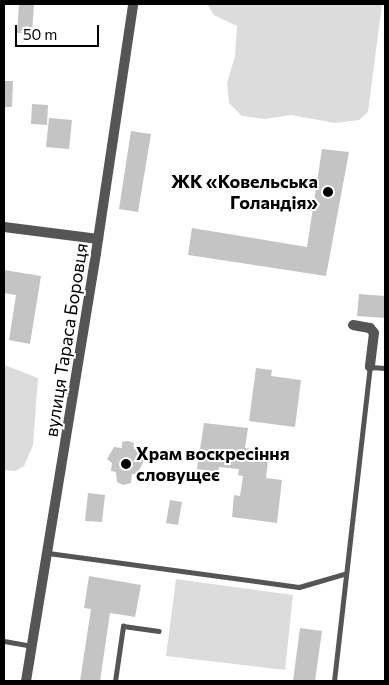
<!DOCTYPE html>
<meta charset="utf-8">
<style>
body{margin:0}
#map{position:relative;width:389px;height:685px;overflow:hidden;background:#fff;font-family:Commissioner,sans-serif}
div>[style]{position:absolute}
[style*='--x']{left:calc(var(--x)*1px);top:calc(var(--y)*1px);width:calc(var(--w)*1px);rotate:calc(var(--a)*1deg)}
.green>*{inset:0;background:#dcdcdc}
.building>*{inset:0;background:#c4c4c4}
.lane>*{height:5px;margin:-2.5px;padding:0 2.5px;transform-origin:2.5px;border-radius:2.5px;background:#555}
.street>*{height:10px;margin:-5px;padding:0 5px;transform-origin:5px;border-radius:5px;background:#555}
.dots>*{width:14px;height:14px;translate:-50% -50%;box-sizing:border-box;border:2px solid #fff;border-radius:50%}
span{translate:-50% -50%;white-space:nowrap;text-align:center;line-height:1.15;-webkit-text-stroke:4px #fff;paint-order:stroke}
.poi-label{font-size:18px;color:#000;font-weight:700}
.right{translate:-100% -50%;text-align:right}
.left{translate:0 -50%;text-align:left}
.street-label{font-size:18px;color:#000}
.frame{position:absolute;inset:0;border:5px solid #000;pointer-events:none}
.scale{position:absolute;left:15px;top:25px;width:84px;height:22px;box-sizing:border-box;border:2px solid #000;border-top:0;padding-left:6px;font-size:15px;line-height:18px;white-space:nowrap;color:#000;-webkit-text-stroke:4px #fff;paint-order:stroke}
</style>
<div id="map">
<div class="green">
<i style="clip-path:polygon(207px 4px,382px 4px,368px 112px,359px 120px,335px 123px,291px 115px,265px 119px,242px 116px,229px 103px,227px 83px,235px 56px,237px 26px,214px 15px)"></i>
<i style="clip-path:polygon(4px 365px,38px 378px,33px 445px,24px 466px,15px 471px,4px 470px)"></i>
<i style="clip-path:polygon(176px 579px,293px 595px,285px 670px,166px 656px)"></i>
</div>
<div class="building">
<i style="clip-path:polygon(19px 4px,34px 4px,32px 33px,17px 33px)"></i>
<i style="clip-path:polygon(4px 81px,13px 81px,12px 107px,4px 107px)"></i>
<i style="clip-path:polygon(32px 104px,48px 105px,47px 125px,31px 124px)"></i>
<i style="clip-path:polygon(49px 118px,72px 120px,69px 149px,46px 147px)"></i>
<i style="clip-path:polygon(131px 131px,151px 134px,138px 212px,119px 209px)"></i>
<i style="clip-path:polygon(322px 149px,349px 152px,326px 276px,188px 255px,192px 228px,307px 247px)"></i>
<i style="clip-path:polygon(4px 270px,41px 276px,30px 344px,9px 340px,16px 295px,4px 293px)"></i>
<i style="clip-path:polygon(359px 294px,385px 296px,385px 318px,357px 316px)"></i>
<i style="clip-path:polygon(256px 368px,272px 370px,271px 376px,301px 380px,295px 427px,249px 421px)"></i>
<i style="clip-path:polygon(204px 423px,248px 428px,245px 448px,269px 451px,266px 478px,282px 480px,277px 523px,232px 517px,234px 495px,240px 496px,243px 476px,238px 475px,239px 469px,219px 467px,218px 472px,197px 469px)"></i>
<i style="clip-path:polygon(128px 441px,134px 443px,134px 449px,140px 449px,139px 456px,144px 461px,137px 474px,132px 474px,131px 483px,123px 485px,117px 482px,116px 472px,111px 471px,112px 463px,107px 459px,114px 447px,122px 448px,122px 442px)"></i>
<i style="clip-path:polygon(88px 493px,105px 495px,102px 522px,85px 521px)"></i>
<i style="clip-path:polygon(170px 500px,182px 502px,178px 525px,166px 523px)"></i>
<i style="clip-path:polygon(89px 576px,141px 585px,135px 617px,110px 613px,100px 681px,80px 681px,91px 609px,84px 608px)"></i>
<i style="clip-path:polygon(300px 628px,322px 631px,315px 681px,293px 681px)"></i>
</div>
<div class="lane">
<i style="--x:48;--y:553;--w:253;--a:7.7"></i>
<i style="--x:299;--y:587;--w:47;--a:-16.1"></i>
<i style="--x:4;--y:641;--w:28;--a:10"></i>
<i style="--x:115;--y:681;--w:56;--a:-81.7"></i>
<i style="--x:123;--y:626;--w:36;--a:8"></i>
<i style="--x:334;--y:681;--w:316;--a:-83.5"></i>
<i style="--x:370;--y:367;--w:15;--a:4"></i>
</div>
<div class="street">
<i style="--x:4;--y:227;--w:95;--a:7.3"></i>
<i style="--x:353;--y:325;--w:17;--a:10"></i>
<i style="--x:370;--y:328;--w:6;--a:51"></i>
<i style="--x:374;--y:333;--w:34;--a:97"></i>
<i style="--x:26;--y:681;--w:434;--a:-80.7"></i>
<i style="--x:96;--y:253;--w:252;--a:-81.5"></i>
</div>
<div class="dots">
<i style="left:328px;top:192px;background:#000"></i>
<i style="left:126px;top:464px;background:#000"></i>
</div>
<div class="poi-label">
<span class="right" style="left:318px;top:192px">ЖК «Ковельська<br>Голандія»</span>
<span class="left" style="left:136px;top:464px">Храм воскресіння<br>словущеє</span>
</div>
<div class="street-label">
<span style="left:66px;top:340px;rotate:-81deg">вулиця Тараса Боровця</span>
</div>
<div class="frame"></div>
<div class="scale">50 m</div>
</div>
